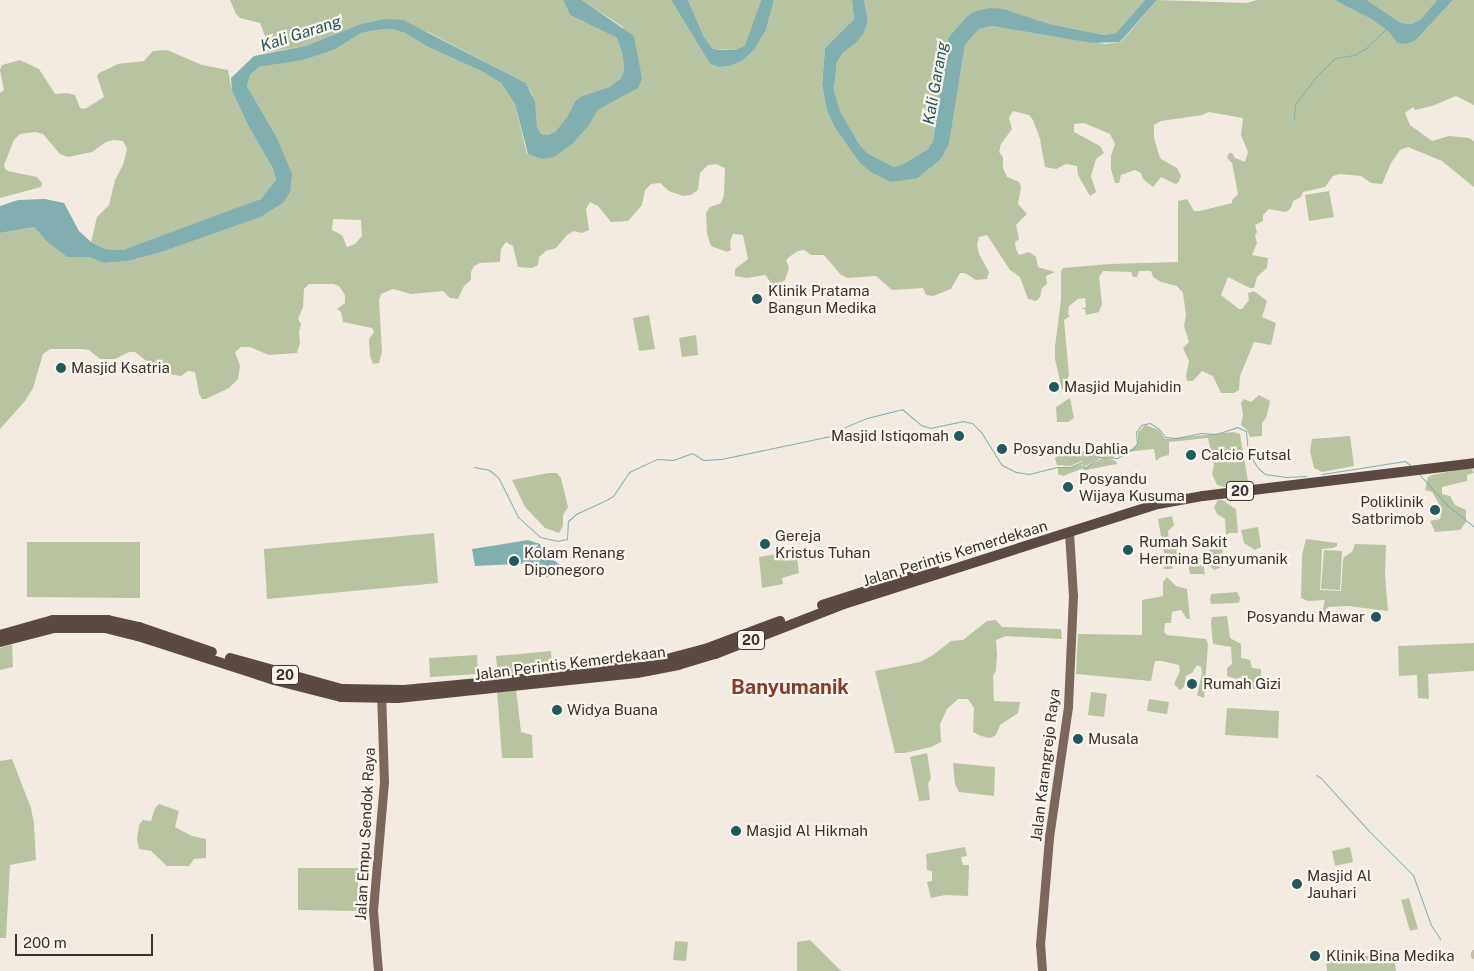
<!DOCTYPE html>
<style>
body{margin:0}
#map{position:relative;width:1474px;height:971px;overflow:hidden;background:#f3ebe2;font-family:"Public Sans",sans-serif}
div>[style]{position:absolute}
[style*='--x']{left:calc(var(--x)*1px);top:calc(var(--y)*1px);width:calc(var(--w)*1px);rotate:calc(var(--a)*1deg)}
.green>*{inset:0;background:#b8c3a1}
.water>*{inset:0;background:#81afb0}
.stream>*{height:1px;margin:-0.5px;padding:0 0.5px;transform-origin:0.5px;border-radius:0.5px;background:#81afb0}
.minor>*{height:7px;margin:-3.5px;padding:0 3.5px;transform-origin:3.5px;border-radius:3.5px;background:#ccbaad}
.major>*{height:9px;margin:-4.5px;padding:0 4.5px;transform-origin:4.5px;border-radius:4.5px;background:#7c675d}
.highway>*{height:10px;margin:-5px;padding:0 5px;transform-origin:5px;border-radius:5px;background:#5b4a43}
.dots>*{width:14px;height:14px;translate:-50% -50%;box-sizing:border-box;border:2px solid #faf5ee;border-radius:50%}
span{translate:-50% -50%;white-space:nowrap;text-align:center;line-height:1.15;-webkit-text-stroke:4.5px #faf5ee;paint-order:stroke}
.shield-label span{padding:1px 4px;background:#faf5ee;border:1px solid;border-radius:4px;-webkit-text-stroke-width:0}
.shield-label{font-size:14px;color:#3a302c;font-weight:700}
.poi-label{font-size:15px;color:#3a302c}
.left{translate:0 -50%;text-align:left}
.right{translate:-100% -50%;text-align:right}
.street-label{font-size:15px;color:#3a302c}
.water-label{font-size:16px;color:#21595c;font-style:italic}
.district-label{font-size:20px;color:#883b26;font-weight:700}
.scale{position:absolute;left:15px;top:934px;width:138px;height:22px;box-sizing:border-box;border:2px solid #3a302c;border-top:0;padding-left:6px;font-size:15px;line-height:18px;white-space:nowrap;color:#3a302c;-webkit-text-stroke:4px #faf5ee;paint-order:stroke}
</style>
<div id="map">
<div class="green">
<i style="clip-path:polygon(230px 0,563px 0,570px 15px,617px 38px,623px 57px,624px 71px,620px 79px,609px 87px,582px 96px,575px 101px,567px 117px,555px 132px,548px 135px,541px 134px,537px 127px,532px 94px,526px 83px,428px 32px,361px 24px,305px 46px,264px 53px,267px 41px,260px 23px,240px 18px,236px 14px)"></i>
<i style="clip-path:polygon(evenodd,582px 0,671px 0,710px 64px,719px 67px,730px 66px,742px 61px,754px 50px,766px 30px,774px 0,852px 0,854px 19px,825px 48px,822px 85px,827px 111px,835px 128px,859px 162px,918px 178px,941px 159px,949px 143px,965px 45px,979px 29px,992px 26px,1105px 44px,1121px 42px,1157px 0,1247px 3px,1257px 0,1334px 0,1371px 19px,1389px 32px,1397px 43px,1415px 41px,1453px 0,1474px 0,1474px 105px,1456px 96px,1432px 106px,1415px 110px,1413px 107px,1405px 113px,1410px 125px,1432px 141px,1449px 136px,1469px 138px,1474px 141px,1474px 187px,1442px 161px,1408px 147px,1400px 150px,1391px 163px,1382px 184px,1371px 183px,1361px 176px,1340px 174px,1333px 176px,1325px 187px,1303px 192px,1301px 197px,1293px 201px,1291px 208px,1286px 212px,1269px 209px,1263px 215px,1263px 221px,1255px 225px,1257px 232px,1255px 236px,1257px 243px,1252px 255px,1268px 258px,1267px 268px,1257px 277px,1254px 288px,1250px 288px,1228px 277px,1221px 295px,1239px 309px,1242px 309px,1249px 300px,1248px 293px,1254px 291px,1267px 301px,1262px 317px,1276px 323px,1271px 345px,1254px 342px,1240px 376px,1239px 390px,1234px 393px,1221px 393px,1213px 376px,1202px 371px,1193px 381px,1187px 381px,1186px 376px,1189px 361px,1183px 348px,1189px 342px,1184px 326px,1186px 315px,1183px 293px,1177px 286px,1161px 282px,1153px 277px,1151px 271px,1139px 271px,1137px 277px,1133px 277px,1131px 272px,1103px 271px,1099px 277px,1102px 304px,1099px 312px,1086px 315px,1085px 309px,1081px 309px,1086px 307px,1085px 298px,1078px 299px,1069px 306px,1068px 314px,1070px 316px,1064px 320px,1069px 375px,1062px 390px,1055px 359px,1055px 346px,1061px 300px,1061px 271px,1063px 268px,1110px 264px,1178px 262px,1178px 201px,1187px 199px,1194px 211px,1200px 211px,1232px 203px,1232px 200px,1238px 194px,1232px 163px,1227px 158px,1229px 153px,1232px 153px,1235px 158px,1245px 162px,1248px 152px,1241px 135px,1243px 118px,1209px 112px,1202px 115px,1161px 121px,1154px 125px,1154px 138px,1159px 155px,1161px 159px,1177px 168px,1181px 176px,1178px 183px,1175px 184px,1161px 177px,1153px 187px,1143px 179px,1141px 173px,1135px 170px,1121px 175px,1119px 183px,1115px 183px,1111px 169px,1111px 156px,1115px 144px,1110px 134px,1084px 123px,1074px 124px,1074px 132px,1100px 146px,1104px 153px,1096px 159px,1091px 176px,1096px 192px,1090px 196px,1078px 175px,1077px 166px,1066px 164px,1056px 169px,1045px 167px,1040px 139px,1033px 120px,1029px 115px,1013px 111px,1009px 118px,1012px 129px,1001px 144px,999px 152px,1003px 157px,1003px 168px,1007px 177px,1019px 182px,1021px 187px,1018px 204px,1027px 214px,1016px 225px,1019px 239px,1015px 242px,1016px 249px,1019px 255px,1029px 252px,1036px 257px,1038px 267px,1055px 272px,1046px 276px,1047px 284px,1042px 288px,1040px 297px,1036px 301px,1028px 299px,1020px 277px,1010px 270px,987px 235px,979px 237px,977px 245px,979px 254px,989px 272px,987px 279px,976px 280px,965px 273px,960px 273px,951px 289px,933px 296px,926px 295px,923px 288px,892px 290px,876px 276px,847px 278px,840px 274px,824px 255px,811px 255px,804px 250px,798px 251px,789px 257px,786px 260px,789px 268px,785px 280px,778px 284px,773px 285px,765px 275px,747px 278px,735px 276px,735px 269px,748px 259px,743px 235px,733px 234px,730px 242px,731px 250px,727px 252px,711px 246px,707px 234px,706px 213px,710px 207px,721px 203px,724px 195px,725px 168px,716px 164px,708px 165px,700px 173px,698px 190px,691px 195px,683px 196px,669px 191px,660px 183px,651px 184px,645px 190px,642px 205px,628px 221px,611px 222px,598px 206px,590px 202px,586px 209px,589px 230px,582px 233px,574px 231px,567px 235px,556px 248px,546px 251px,539px 257px,538px 265px,532px 268px,518px 267px,513px 246px,506px 242px,501px 249px,500px 262px,480px 263px,474px 266px,471px 272px,471px 280px,464px 286px,458px 299px,450px 298px,443px 291px,411px 294px,393px 289px,381px 294px,379px 300px,382px 352px,379px 363px,373px 364px,370px 356px,369px 339px,374px 332px,372px 328px,343px 322px,341px 312px,337px 309px,345px 303px,345px 295px,339px 286px,333px 284px,309px 284px,304px 289px,303px 307px,298px 319px,301px 324px,299px 332px,300px 343px,297px 353px,269px 355px,250px 347px,241px 347px,235px 352px,240px 366px,238px 379px,229px 388px,206px 399px,202px 399px,199px 394px,195px 372px,188px 371px,181px 376px,162px 373px,135px 352px,129px 352px,115px 359px,100px 359px,89px 350px,83px 349px,50px 349px,43px 354px,33px 388px,25px 401px,0 429px,0 233px,34px 227px,47px 242px,67px 257px,88px 257px,104px 263px,128px 261px,162px 252px,261px 217px,283px 203px,276px 136px,247px 86px,250px 75px,259px 67px,302px 60px,334px 50px,361px 33px,377px 30px,391px 29px,405px 33px,428px 47px,481px 71px,501px 83px,515px 104px,527px 154px,590px 124px,598px 110px,625px 95px,623px 27px,582px 0,333px 219px,361px 220px,362px 236px,355px 244px,347px 247px,342px 235px,332px 230px,333px 219px)"></i>
<i style="clip-path:polygon(688px 0,761px 0,746px 46px,735px 50px,713px 49px,704px 37px)"></i>
<i style="clip-path:polygon(864px 0,1145px 0,1116px 33px,1104px 35px,1050px 24px,1004px 9px,973px 12px,966px 17px,948px 38px,933px 141px,928px 149px,903px 164px,894px 167px,867px 153px,859px 144px,840px 111px,834px 90px,837px 62px,843px 53px,857px 42px,864px 33px,868px 21px)"></i>
<i style="clip-path:polygon(1367px 0,1437px 0,1420px 20px,1411px 24px,1401px 23px)"></i>
<i style="clip-path:polygon(167px 50px,202px 65px,228px 70px,232px 91px,248px 125px,273px 169px,276px 181px,261px 199px,146px 243px,123px 250px,105px 249px,91px 242px,97px 217px,109px 205px,115px 180px,123px 165px,127px 149px,123px 141px,114px 140px,106px 142px,92px 152px,68px 157px,60px 154px,43px 134px,35px 132px,20px 134px,14px 140px,4px 165px,5px 169px,8px 171px,37px 177px,42px 183px,41px 187px,0 198px,0 93px,4px 90px,0 70px,2px 65px,20px 60px,39px 69px,55px 94px,67px 93px,75px 95px,80px 108px,85px 109px,104px 97px,97px 76px,99px 73px,118px 64px,144px 61px,153px 51px)"></i>
<i style="clip-path:polygon(1329px 191px,1334px 217px,1309px 221px,1305px 195px)"></i>
<i style="clip-path:polygon(649px 315px,655px 349px,639px 351px,633px 318px)"></i>
<i style="clip-path:polygon(696px 335px,698px 355px,682px 357px,679px 338px)"></i>
<i style="clip-path:polygon(1259px 395px,1270px 401px,1269px 407px,1266px 418px,1262px 423px,1262px 436px,1250px 437px,1247px 430px,1241px 425px,1243px 414px,1241px 403px,1244px 399px,1251px 402px)"></i>
<i style="clip-path:polygon(1070px 398px,1074px 418px,1068px 422px,1057px 422px,1056px 407px)"></i>
<i style="clip-path:polygon(1145px 425px,1159px 430px,1165px 439px,1233px 432px,1240px 434px,1248px 481px,1224px 487px,1217px 485px,1212px 474px,1214px 466px,1208px 438px,1169px 442px,1169px 455px,1161px 457px,1156px 461px,1154px 449px,1127px 452px,1138px 444px,1138px 432px)"></i>
<i style="clip-path:polygon(1350px 436px,1354px 466px,1322px 472px,1314px 468px,1310px 451px,1312px 439px)"></i>
<i style="clip-path:polygon(1076px 449px,1078px 454px,1084px 451px,1092px 455px,1101px 451px,1115px 456px,1112px 458px,1101px 456px,1086px 466px,1082px 461px,1070px 466px,1057px 465px,1055px 458px,1060px 454px)"></i>
<i style="clip-path:polygon(1104px 457px,1116px 461px,1117px 464px,1086px 470px,1081px 469px,1063px 476px,1058px 474px,1058px 468px,1070px 468px,1081px 464px,1085px 468px)"></i>
<i style="clip-path:polygon(1467px 468px,1472px 469px,1474px 473px,1467px 475px,1467px 481px,1442px 487px,1442px 494px,1450px 496px,1455px 505px,1466px 510px,1466px 522px,1460px 530px,1435px 532px,1430px 521px,1440px 519px,1441px 516px,1438px 502px,1432px 492px,1425px 490px,1428px 477px,1432px 475px)"></i>
<i style="clip-path:polygon(549px 473px,557px 473px,561px 478px,568px 507px,563px 515px,563px 526px,559px 533px,545px 528px,525px 507px,512px 480px)"></i>
<i style="clip-path:polygon(1218px 500px,1222px 500px,1236px 509px,1238px 533px,1229px 533px,1226px 536px,1225px 519px,1217px 514px,1214px 507px)"></i>
<i style="clip-path:polygon(1172px 516px,1174px 525px,1168px 531px,1169px 542px,1176px 542px,1177px 552px,1183px 560px,1187px 560px,1188px 553px,1193px 567px,1202px 565px,1203px 557px,1205px 578px,1204px 574px,1190px 574px,1188px 564px,1178px 562px,1171px 569px,1164px 569px,1163px 564px,1165px 559px,1158px 519px)"></i>
<i style="clip-path:polygon(1258px 527px,1261px 547px,1255px 550px,1244px 543px,1241px 530px)"></i>
<i style="clip-path:polygon(434px 533px,438px 583px,267px 599px,264px 549px)"></i>
<i style="clip-path:polygon(1306px 539px,1337px 543px,1337px 546px,1333px 548px,1322px 549px,1320px 590px,1341px 591px,1343px 561px,1344px 557px,1352px 552px,1355px 544px,1386px 545px,1385px 575px,1388px 611px,1348px 606px,1328px 607px,1327px 616px,1321px 617px,1325px 600px,1308px 601px,1301px 598px,1302px 555px)"></i>
<i style="clip-path:polygon(27px 542px,140px 542px,140px 598px,27px 597px)"></i>
<i style="clip-path:polygon(1222px 547px,1224px 566px,1214px 570px,1210px 566px,1209px 548px)"></i>
<i style="clip-path:polygon(1324px 550px,1342px 551px,1340px 590px,1321px 589px)"></i>
<i style="clip-path:polygon(796px 551px,799px 573px,782px 578px,783px 584px,762px 588px,759px 557px)"></i>
<i style="clip-path:polygon(1167px 577px,1176px 586px,1187px 589px,1190px 619px,1187px 619px,1181px 610px,1172px 612px,1171px 623px,1165px 623px,1164px 632px,1167px 635px,1206px 639px,1208px 644px,1204px 698px,1197px 695px,1202px 673px,1201px 667px,1197px 665px,1192px 673px,1186px 676px,1184px 687px,1180px 690px,1174px 684px,1180px 671px,1179px 665px,1162px 661px,1155px 661px,1151px 681px,1076px 674px,1078px 634px,1142px 635px,1142px 600px,1163px 596px,1163px 582px)"></i>
<i style="clip-path:polygon(1237px 592px,1240px 598px,1239px 603px,1211px 604px,1210px 600px,1211px 594px)"></i>
<i style="clip-path:polygon(1227px 616px,1230px 638px,1241px 644px,1241px 658px,1250px 660px,1252px 668px,1261px 669px,1261px 689px,1243px 689px,1241px 677px,1236px 679px,1227px 676px,1227px 668px,1232px 664px,1231px 647px,1213px 644px,1211px 623px,1212px 617px)"></i>
<i style="clip-path:polygon(996px 620px,1002px 627px,1061px 629px,1062px 639px,1006px 636px,996px 640px,997px 655px,996px 670px,993px 677px,994px 701px,1020px 702px,1018px 713px,1000px 725px,996px 735px,990px 738px,981px 736px,973px 732px,974px 708px,968px 699px,958px 699px,947px 709px,940px 724px,941px 742px,931px 747px,905px 753px,895px 753px,875px 671px,920px 662px,933px 655px,951px 641px,963px 640px,987px 621px)"></i>
<i style="clip-path:polygon(1474px 643px,1474px 671px,1428px 674px,1429px 699px,1418px 698px,1417px 675px,1399px 676px,1398px 646px)"></i>
<i style="clip-path:polygon(12px 644px,13px 667px,0 670px,0 648px)"></i>
<i style="clip-path:polygon(551px 651px,552px 670px,498px 675px,496px 656px)"></i>
<i style="clip-path:polygon(477px 655px,478px 674px,430px 677px,429px 658px)"></i>
<i style="clip-path:polygon(516px 689px,521px 732px,532px 735px,533px 758px,502px 758px,497px 690px)"></i>
<i style="clip-path:polygon(1091px 692px,1107px 694px,1104px 717px,1088px 715px)"></i>
<i style="clip-path:polygon(1149px 699px,1169px 702px,1167px 714px,1147px 711px)"></i>
<i style="clip-path:polygon(1227px 708px,1279px 711px,1278px 738px,1225px 735px)"></i>
<i style="clip-path:polygon(927px 753px,931px 778px,928px 784px,930px 800px,919px 801px,910px 757px)"></i>
<i style="clip-path:polygon(12px 759px,31px 808px,34px 824px,36px 860px,10px 865px,6px 938px,0 938px,0 761px)"></i>
<i style="clip-path:polygon(953px 763px,995px 767px,994px 796px,959px 792px,955px 784px)"></i>
<i style="clip-path:polygon(159px 804px,179px 811px,175px 827px,192px 836px,206px 839px,206px 858px,194px 859px,189px 866px,167px 866px,151px 851px,139px 849px,137px 839px,139px 825px,143px 820px,151px 821px,155px 808px)"></i>
<i style="clip-path:polygon(965px 847px,967px 856px,961px 857px,963px 865px,969px 865px,968px 896px,945px 895px,931px 898px,927px 882px,932px 881px,932px 871px,927px 870px,926px 854px)"></i>
<i style="clip-path:polygon(1350px 847px,1353px 862px,1335px 866px,1332px 851px)"></i>
<i style="clip-path:polygon(298px 868px,358px 868px,358px 911px,298px 910px)"></i>
<i style="clip-path:polygon(1409px 898px,1418px 929px,1410px 931px,1401px 900px)"></i>
<i style="clip-path:polygon(810px 940px,839px 969px,842px 971px,797px 971px,797px 942px)"></i>
<i style="clip-path:polygon(675px 941px,688px 942px,686px 961px,673px 960px)"></i>
<i style="clip-path:polygon(1393px 952px,1396px 971px,1327px 971px,1326px 962px)"></i>
</div>
<div class="water">
<i style="clip-path:polygon(563px 0,582px 0,634px 36px,642px 79px,638px 88px,598px 110px,590px 124px,572px 144px,554px 157px,542px 159px,528px 154px,515px 104px,501px 83px,481px 71px,428px 47px,405px 33px,391px 29px,377px 30px,361px 33px,334px 50px,303px 60px,259px 67px,250px 75px,247px 86px,276px 136px,292px 174px,290px 192px,283px 203px,261px 217px,162px 252px,128px 261px,104px 263px,88px 257px,67px 257px,47px 242px,34px 227px,0 233px,0 206px,18px 200px,45px 199px,64px 203px,79px 231px,91px 242px,105px 249px,123px 250px,261px 199px,276px 180px,273px 169px,248px 125px,232px 91px,231px 78px,254px 56px,305px 46px,361px 24px,385px 19px,403px 20px,526px 83px,535px 102px,537px 127px,541px 134px,548px 135px,555px 132px,567px 117px,575px 101px,582px 96px,609px 87px,620px 79px,624px 71px,623px 57px,617px 38px,570px 15px)"></i>
<i style="clip-path:polygon(671px 0,688px 0,704px 37px,713px 49px,722px 50px,735px 50px,745px 46px,761px 0,774px 0,766px 30px,754px 50px,742px 61px,730px 66px,719px 67px,710px 64px)"></i>
<i style="clip-path:polygon(852px 0,864px 0,868px 21px,864px 33px,857px 42px,843px 53px,837px 62px,834px 90px,840px 111px,859px 144px,867px 153px,894px 167px,903px 164px,928px 149px,933px 141px,948px 38px,966px 17px,973px 12px,990px 8px,1004px 9px,1050px 24px,1104px 35px,1116px 33px,1145px 0,1157px 0,1120px 42px,1093px 43px,992px 26px,979px 29px,965px 45px,949px 144px,941px 159px,918px 178px,891px 182px,871px 172px,859px 162px,835px 128px,827px 111px,822px 85px,825px 48px,854px 19px)"></i>
<i style="clip-path:polygon(1334px 0,1367px 0,1401px 23px,1411px 24px,1420px 20px,1437px 0,1453px 0,1415px 41px,1405px 44px,1397px 43px,1389px 32px,1371px 19px)"></i>
<i style="clip-path:polygon(528px 540px,540px 544px,544px 552px,560px 565px,561px 572px,557px 576px,541px 577px,534px 571px,536px 568px,532px 563px,475px 566px,472px 549px)"></i>
</div>
<div class="stream">
<i style="--x:1294;--y:119;--w:15;--a:-86"></i>
<i style="--x:1295;--y:104;--w:34;--a:-52"></i>
<i style="--x:1316;--y:77;--w:27;--a:-45"></i>
<i style="--x:1335;--y:58;--w:19;--a:-9"></i>
<i style="--x:1354;--y:55;--w:14;--a:-30"></i>
<i style="--x:1366;--y:48;--w:28;--a:-44"></i>
<i style="--x:474;--y:467;--w:15;--a:11"></i>
<i style="--x:489;--y:470;--w:11;--a:38"></i>
<i style="--x:498;--y:477;--w:45;--a:63.4"></i>
<i style="--x:518;--y:517;--w:30;--a:42"></i>
<i style="--x:540;--y:537;--w:17;--a:13"></i>
<i style="--x:557;--y:541;--w:10;--a:-11"></i>
<i style="--x:567;--y:539;--w:18;--a:-87"></i>
<i style="--x:568;--y:521;--w:11;--a:-41"></i>
<i style="--x:576;--y:514;--w:35;--a:-25"></i>
<i style="--x:608;--y:499;--w:6;--a:-31"></i>
<i style="--x:613;--y:496;--w:29;--a:-56"></i>
<i style="--x:629;--y:472;--w:31;--a:-25"></i>
<i style="--x:657;--y:459;--w:16;--a:4"></i>
<i style="--x:673;--y:460;--w:20;--a:-20"></i>
<i style="--x:692;--y:453;--w:13;--a:32"></i>
<i style="--x:703;--y:460;--w:18;--a:-3"></i>
<i style="--x:721;--y:459;--w:112;--a:-11.8"></i>
<i style="--x:831;--y:436;--w:14;--a:-34"></i>
<i style="--x:843;--y:428;--w:26;--a:-23"></i>
<i style="--x:867;--y:418;--w:36;--a:-14"></i>
<i style="--x:902;--y:409;--w:25;--a:40"></i>
<i style="--x:921;--y:425;--w:9;--a:18"></i>
<i style="--x:930;--y:428;--w:33;--a:-12"></i>
<i style="--x:962;--y:421;--w:10;--a:11"></i>
<i style="--x:972;--y:423;--w:13;--a:45"></i>
<i style="--x:981;--y:432;--w:39;--a:58"></i>
<i style="--x:1002;--y:465;--w:16;--a:27"></i>
<i style="--x:1016;--y:472;--w:13;--a:9"></i>
<i style="--x:1029;--y:474;--w:29;--a:-14"></i>
<i style="--x:1057;--y:467;--w:13;--a:0"></i>
<i style="--x:1070;--y:467;--w:13;--a:-23"></i>
<i style="--x:1082;--y:462;--w:7;--a:63"></i>
<i style="--x:1085;--y:468;--w:18;--a:-38"></i>
<i style="--x:1099;--y:457;--w:18;--a:3"></i>
<i style="--x:1117;--y:458;--w:20;--a:-30"></i>
<i style="--x:1134;--y:448;--w:6;--a:-59"></i>
<i style="--x:1137;--y:443;--w:11;--a:-95"></i>
<i style="--x:1136;--y:432;--w:9;--a:-54"></i>
<i style="--x:1141;--y:425;--w:9;--a:-13"></i>
<i style="--x:1150;--y:423;--w:11;--a:34"></i>
<i style="--x:1159;--y:429;--w:10;--a:53"></i>
<i style="--x:1165;--y:437;--w:12;--a:5"></i>
<i style="--x:1177;--y:438;--w:24;--a:-12"></i>
<i style="--x:1200;--y:433;--w:16;--a:4"></i>
<i style="--x:1216;--y:434;--w:22;--a:-18"></i>
<i style="--x:1237;--y:427;--w:10;--a:24"></i>
<i style="--x:1246;--y:431;--w:22;--a:85"></i>
<i style="--x:1248;--y:453;--w:18;--a:56"></i>
<i style="--x:1258;--y:468;--w:9;--a:41"></i>
<i style="--x:1265;--y:474;--w:22;--a:8"></i>
<i style="--x:1287;--y:477;--w:19;--a:-3"></i>
<i style="--x:1322;--y:474;--w:84;--a:-8.9"></i>
<i style="--x:1405;--y:461;--w:8;--a:40"></i>
<i style="--x:1419;--y:474;--w:42;--a:47.9"></i>
<i style="--x:1447;--y:505;--w:35;--a:39"></i>
<i style="--x:1316;--y:775;--w:6;--a:31"></i>
<i style="--x:1321;--y:778;--w:70;--a:47.9"></i>
<i style="--x:1368;--y:830;--w:64;--a:45"></i>
<i style="--x:1413;--y:875;--w:53;--a:70.2"></i>
<i style="--x:1431;--y:925;--w:17;--a:57"></i>
</div>
<div class="minor">
<i style="--x:1474;--y:953;--w:2;--a:90"></i>
</div>
<div class="major">
<i style="--x:378;--y:971;--w:61;--a:-94.7"></i>
<i style="--x:373;--y:910;--w:128;--a:-85.1"></i>
<i style="--x:384;--y:782;--w:91;--a:-91.9"></i>
<i style="--x:1042;--y:971;--w:26;--a:-94"></i>
<i style="--x:1040;--y:945;--w:108;--a:-85.2"></i>
<i style="--x:1049;--y:837;--w:132;--a:-81.7"></i>
<i style="--x:1068;--y:706;--w:110;--a:-87.4"></i>
<i style="--x:1073;--y:596;--w:64;--a:-93.6"></i>
</div>
<div class="highway">
<i style="--x:822;--y:605;--w:118;--a:-17.8"></i>
<i style="--x:0;--y:635;--w:55;--a:-15.8"></i>
<i style="--x:53;--y:620;--w:55;--a:0"></i>
<i style="--x:108;--y:620;--w:32;--a:13"></i>
<i style="--x:139;--y:627;--w:77;--a:18.9"></i>
<i style="--x:0;--y:642;--w:56;--a:-14.5"></i>
<i style="--x:54;--y:628;--w:51;--a:0"></i>
<i style="--x:105;--y:628;--w:34;--a:14"></i>
<i style="--x:138;--y:636;--w:143;--a:17.9"></i>
<i style="--x:274;--y:680;--w:69;--a:14.2"></i>
<i style="--x:341;--y:697;--w:57;--a:1"></i>
<i style="--x:398;--y:698;--w:240;--a:-6"></i>
<i style="--x:637;--y:673;--w:42;--a:-11"></i>
<i style="--x:678;--y:665;--w:39;--a:-17"></i>
<i style="--x:715;--y:654;--w:138;--a:-21.2"></i>
<i style="--x:844;--y:604;--w:330;--a:-17.7"></i>
<i style="--x:1158;--y:504;--w:46;--a:-10.1"></i>
<i style="--x:1203;--y:496;--w:273;--a:-6.9"></i>
<i style="--x:230;--y:658;--w:116;--a:15.5"></i>
<i style="--x:342;--y:689;--w:62;--a:0.9"></i>
<i style="--x:404;--y:690;--w:159;--a:-5.4"></i>
<i style="--x:562;--y:675;--w:91;--a:-7.6"></i>
<i style="--x:652;--y:663;--w:58;--a:-15"></i>
<i style="--x:708;--y:648;--w:77;--a:-20.6"></i>
</div>
<div class="dots">
<i style="left:757px;top:299px;background:#21595c"></i>
<i style="left:61px;top:368px;background:#21595c"></i>
<i style="left:1054px;top:387px;background:#21595c"></i>
<i style="left:959px;top:436px;background:#21595c"></i>
<i style="left:1002px;top:449px;background:#21595c"></i>
<i style="left:1191px;top:455px;background:#21595c"></i>
<i style="left:1068px;top:487px;background:#21595c"></i>
<i style="left:1435px;top:510px;background:#21595c"></i>
<i style="left:765px;top:544px;background:#21595c"></i>
<i style="left:1128px;top:550px;background:#21595c"></i>
<i style="left:514px;top:561px;background:#21595c"></i>
<i style="left:1376px;top:617px;background:#21595c"></i>
<i style="left:1192px;top:684px;background:#21595c"></i>
<i style="left:557px;top:710px;background:#21595c"></i>
<i style="left:1078px;top:739px;background:#21595c"></i>
<i style="left:736px;top:831px;background:#21595c"></i>
<i style="left:1297px;top:884px;background:#21595c"></i>
<i style="left:1315px;top:956px;background:#21595c"></i>
</div>
<div class="shield-label">
<span style="left:1240px;top:491px">20</span>
<span style="left:751px;top:640px">20</span>
<span style="left:285px;top:675px">20</span>
</div>
<div class="poi-label">
<span class="left" style="left:768px;top:299px">Klinik Pratama<br>Bangun Medika</span>
<span class="left" style="left:71px;top:368px">Masjid Ksatria</span>
<span class="left" style="left:1064px;top:387px">Masjid Mujahidin</span>
<span class="right" style="left:949px;top:436px">Masjid Istiqomah</span>
<span class="left" style="left:1013px;top:449px">Posyandu Dahlia</span>
<span class="left" style="left:1201px;top:455px">Calcio Futsal</span>
<span class="left" style="left:1079px;top:487px">Posyandu<br>Wijaya Kusuma</span>
<span class="right" style="left:1424px;top:510px">Poliklinik<br>Satbrimob</span>
<span class="left" style="left:775px;top:544px">Gereja<br>Kristus Tuhan</span>
<span class="left" style="left:1139px;top:550px">Rumah Sakit<br>Hermina Banyumanik</span>
<span class="left" style="left:524px;top:561px">Kolam Renang<br>Diponegoro</span>
<span class="right" style="left:1365px;top:617px">Posyandu Mawar</span>
<span class="left" style="left:1203px;top:684px">Rumah Gizi</span>
<span class="left" style="left:567px;top:710px">Widya Buana</span>
<span class="left" style="left:1088px;top:739px">Musala</span>
<span class="left" style="left:746px;top:831px">Masjid Al Hikmah</span>
<span class="left" style="left:1307px;top:884px">Masjid Al<br>Jauhari</span>
<span class="left" style="left:1326px;top:956px">Klinik Bina Medika</span>
</div>
<div class="street-label">
<span style="left:955px;top:553px;rotate:-17deg">Jalan Perintis Kemerdekaan</span>
<span style="left:570px;top:663px;rotate:-7deg">Jalan Perintis Kemerdekaan</span>
<span style="left:1045px;top:765px;rotate:-83deg">Jalan Karangrejo Raya</span>
<span style="left:365px;top:834px;rotate:-87deg">Jalan Empu Sendok Raya</span>
</div>
<div class="water-label">
<span style="left:301px;top:34px;rotate:-18deg">Kali Garang</span>
<span style="left:936px;top:83px;rotate:-80deg">Kali Garang</span>
</div>
<div class="district-label">
<span style="left:790px;top:687px">Banyumanik</span>
</div>
<div class="scale">200 m</div>
</div>
